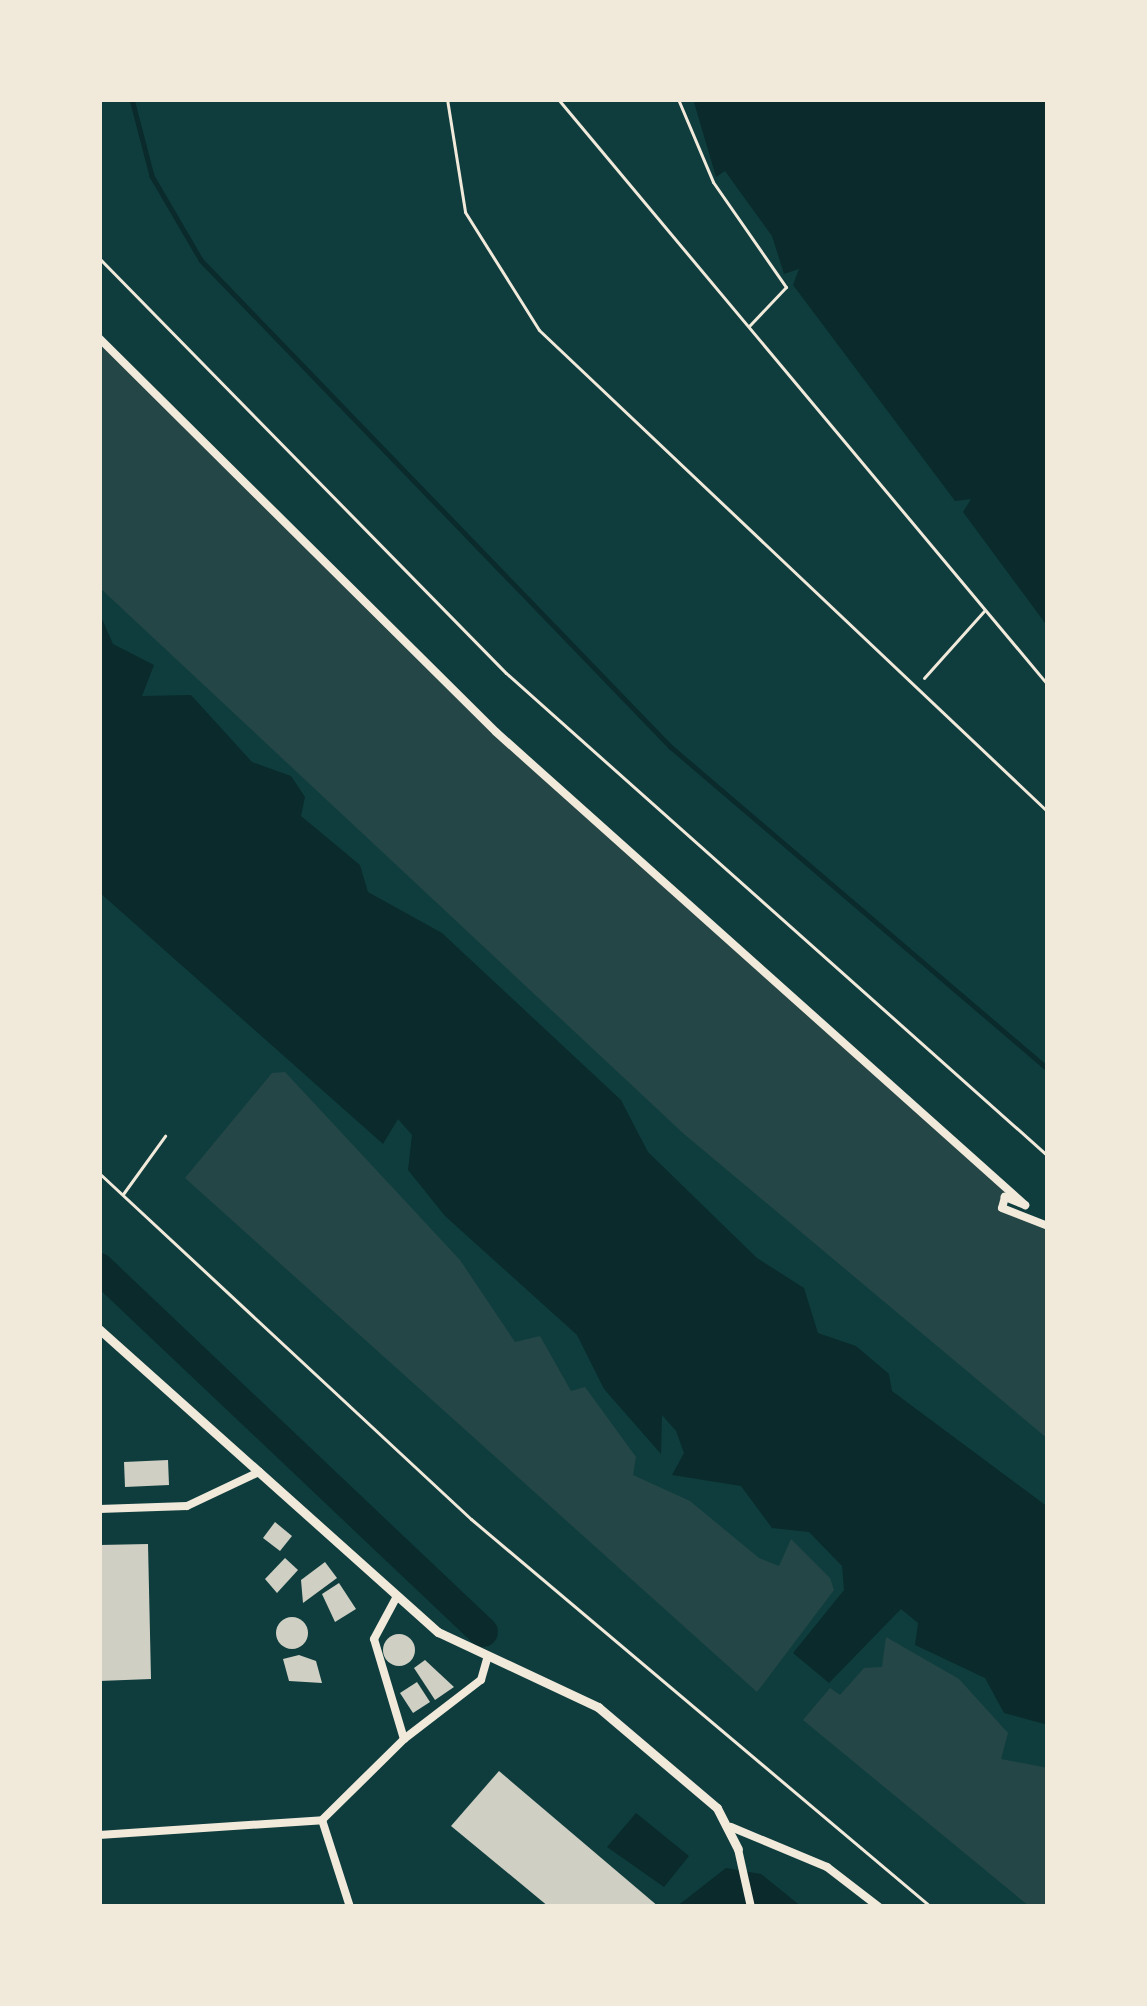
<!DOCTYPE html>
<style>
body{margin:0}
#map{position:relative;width:1147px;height:2006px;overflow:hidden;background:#0f3d3e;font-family:"Golos Text",sans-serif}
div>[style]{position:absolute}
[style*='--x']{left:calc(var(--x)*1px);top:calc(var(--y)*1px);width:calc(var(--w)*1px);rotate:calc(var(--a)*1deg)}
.green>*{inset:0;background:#244646}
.water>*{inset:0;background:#0a2a2b}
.stream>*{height:4.5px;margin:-2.25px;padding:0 2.25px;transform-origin:2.25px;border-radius:2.25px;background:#0a2a2b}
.river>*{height:30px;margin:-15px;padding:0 15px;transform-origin:15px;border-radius:15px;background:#0a2a2b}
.building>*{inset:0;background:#cfcfc3}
.round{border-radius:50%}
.path>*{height:3px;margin:-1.5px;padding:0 1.5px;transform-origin:1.5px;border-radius:1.5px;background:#f1e9da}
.service>*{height:3px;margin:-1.5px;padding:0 1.5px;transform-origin:1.5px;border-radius:1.5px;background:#f1e9da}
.minor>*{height:8px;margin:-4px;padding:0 4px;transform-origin:4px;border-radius:4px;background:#f1e9da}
.tertiary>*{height:9px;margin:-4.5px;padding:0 4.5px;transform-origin:4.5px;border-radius:4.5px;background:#f1e9da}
span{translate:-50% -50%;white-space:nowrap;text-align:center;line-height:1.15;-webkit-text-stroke:12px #f1e9da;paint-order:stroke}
.frame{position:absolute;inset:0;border:102px solid #f1e9da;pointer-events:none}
</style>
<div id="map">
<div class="green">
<i style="clip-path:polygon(99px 338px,496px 732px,1025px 1205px,1005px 1197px,1002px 1208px,1048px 1226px,1048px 1439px,684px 1134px,99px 587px)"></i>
<i style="clip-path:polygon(285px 1072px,460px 1260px,515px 1342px,540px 1336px,571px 1391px,585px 1387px,636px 1457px,633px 1475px,690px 1501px,759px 1558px,779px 1566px,791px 1539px,830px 1578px,834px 1590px,757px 1692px,185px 1178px,272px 1073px)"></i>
<i style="clip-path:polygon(886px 1637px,959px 1679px,1008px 1733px,1001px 1759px,1048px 1768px,1048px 1907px,1030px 1907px,803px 1720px,830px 1688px,840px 1695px,864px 1668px,882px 1667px)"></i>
</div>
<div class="water">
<i style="clip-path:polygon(693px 99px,1048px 100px,1048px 627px,963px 512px,971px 499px,955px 501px,793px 285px,799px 269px,784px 274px,772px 236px,725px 171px,716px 177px)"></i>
<i style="clip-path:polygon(99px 612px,113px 644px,154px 665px,142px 696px,191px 695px,252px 762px,291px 776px,305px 797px,301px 816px,360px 865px,368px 892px,442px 933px,621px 1100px,648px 1152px,757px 1258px,804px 1288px,818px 1333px,856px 1346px,889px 1374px,892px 1391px,1048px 1507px,1048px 1725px,1004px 1713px,985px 1678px,915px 1645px,918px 1623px,901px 1609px,829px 1683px,793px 1653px,844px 1590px,842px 1566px,809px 1532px,772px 1528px,741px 1486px,672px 1475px,684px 1453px,676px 1431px,662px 1415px,661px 1454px,604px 1389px,577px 1335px,445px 1216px,408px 1170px,412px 1135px,398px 1119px,383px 1144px,99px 892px)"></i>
<i style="clip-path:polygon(636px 1813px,689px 1856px,664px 1887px,607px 1847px)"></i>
<i style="clip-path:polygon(726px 1868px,761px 1874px,802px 1907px,676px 1907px)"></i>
</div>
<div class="stream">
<i style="--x:132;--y:99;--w:80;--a:75.4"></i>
<i style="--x:152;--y:176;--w:97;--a:59.7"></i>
<i style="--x:201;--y:260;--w:677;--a:46.02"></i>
<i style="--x:671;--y:747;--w:496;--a:40.5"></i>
</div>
<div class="river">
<i style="--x:99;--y:1268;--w:529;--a:43.47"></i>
</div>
<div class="building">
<i style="clip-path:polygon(168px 1460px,169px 1485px,125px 1487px,124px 1462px)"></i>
<i style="clip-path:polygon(275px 1522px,292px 1536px,280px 1551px,263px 1538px)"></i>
<i style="clip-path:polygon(148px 1544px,151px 1679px,99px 1681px,99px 1545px)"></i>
<i style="clip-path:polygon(285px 1558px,298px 1570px,277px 1593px,265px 1579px)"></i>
<i style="clip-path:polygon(325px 1562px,337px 1578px,303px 1603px,301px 1580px)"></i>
<i style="clip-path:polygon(339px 1583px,356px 1609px,335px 1622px,322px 1594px)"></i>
<i class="round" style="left:276px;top:1617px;width:32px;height:32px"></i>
<i class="round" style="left:383px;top:1634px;width:32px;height:32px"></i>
<i style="clip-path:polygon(299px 1655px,316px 1661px,322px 1683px,289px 1681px,283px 1659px)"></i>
<i style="clip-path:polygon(425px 1660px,454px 1687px,435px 1700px,414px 1668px)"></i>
<i style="clip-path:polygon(417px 1682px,430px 1702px,413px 1713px,400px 1693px)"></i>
<i style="clip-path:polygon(499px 1771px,659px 1907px,549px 1907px,451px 1826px)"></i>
</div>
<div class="path">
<i style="--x:99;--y:258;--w:581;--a:45.56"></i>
<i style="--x:506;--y:673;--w:726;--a:41.71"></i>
<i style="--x:99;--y:1173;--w:508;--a:42.93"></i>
<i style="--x:471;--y:1519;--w:602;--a:40.15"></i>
<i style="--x:123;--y:1194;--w:72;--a:-54.1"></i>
</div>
<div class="service">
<i style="--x:447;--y:99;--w:114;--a:80.9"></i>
<i style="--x:465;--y:212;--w:139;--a:57.9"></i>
<i style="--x:539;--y:330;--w:701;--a:43.44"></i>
<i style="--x:558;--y:99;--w:764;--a:50.1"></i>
<i style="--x:678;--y:99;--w:90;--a:67.1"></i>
<i style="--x:713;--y:182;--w:128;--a:55.2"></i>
<i style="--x:786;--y:287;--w:54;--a:133.5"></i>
<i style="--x:924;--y:678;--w:90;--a:-48.2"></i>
</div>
<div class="minor">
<i style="--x:99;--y:338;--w:559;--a:44.78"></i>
<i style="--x:496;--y:732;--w:710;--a:41.8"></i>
<i style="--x:1025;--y:1205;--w:22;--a:-158"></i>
<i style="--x:1005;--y:1197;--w:11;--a:105"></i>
<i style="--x:1002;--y:1208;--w:49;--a:21.4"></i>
<i style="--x:99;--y:1509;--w:88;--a:-2"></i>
<i style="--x:187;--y:1506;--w:80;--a:-25.3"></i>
<i style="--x:404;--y:1739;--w:97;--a:-37.5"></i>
<i style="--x:481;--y:1680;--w:25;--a:-74"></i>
<i style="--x:731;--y:1827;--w:104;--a:22.6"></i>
<i style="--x:827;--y:1867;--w:66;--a:37.6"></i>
<i style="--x:99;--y:1835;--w:224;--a:-3.8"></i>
<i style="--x:738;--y:1849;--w:59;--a:77.4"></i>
<i style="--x:350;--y:1907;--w:91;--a:-107.8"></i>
<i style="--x:322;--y:1820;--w:115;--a:-44.6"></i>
<i style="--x:404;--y:1739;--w:104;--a:-106.7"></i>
<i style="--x:374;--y:1639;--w:47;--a:-61.8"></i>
</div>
<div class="tertiary">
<i style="--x:99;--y:1329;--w:455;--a:41.8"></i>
<i style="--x:438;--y:1632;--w:177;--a:25.1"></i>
<i style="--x:598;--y:1707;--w:156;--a:40.3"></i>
<i style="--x:717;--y:1808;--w:46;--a:62.9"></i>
</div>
<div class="frame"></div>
</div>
